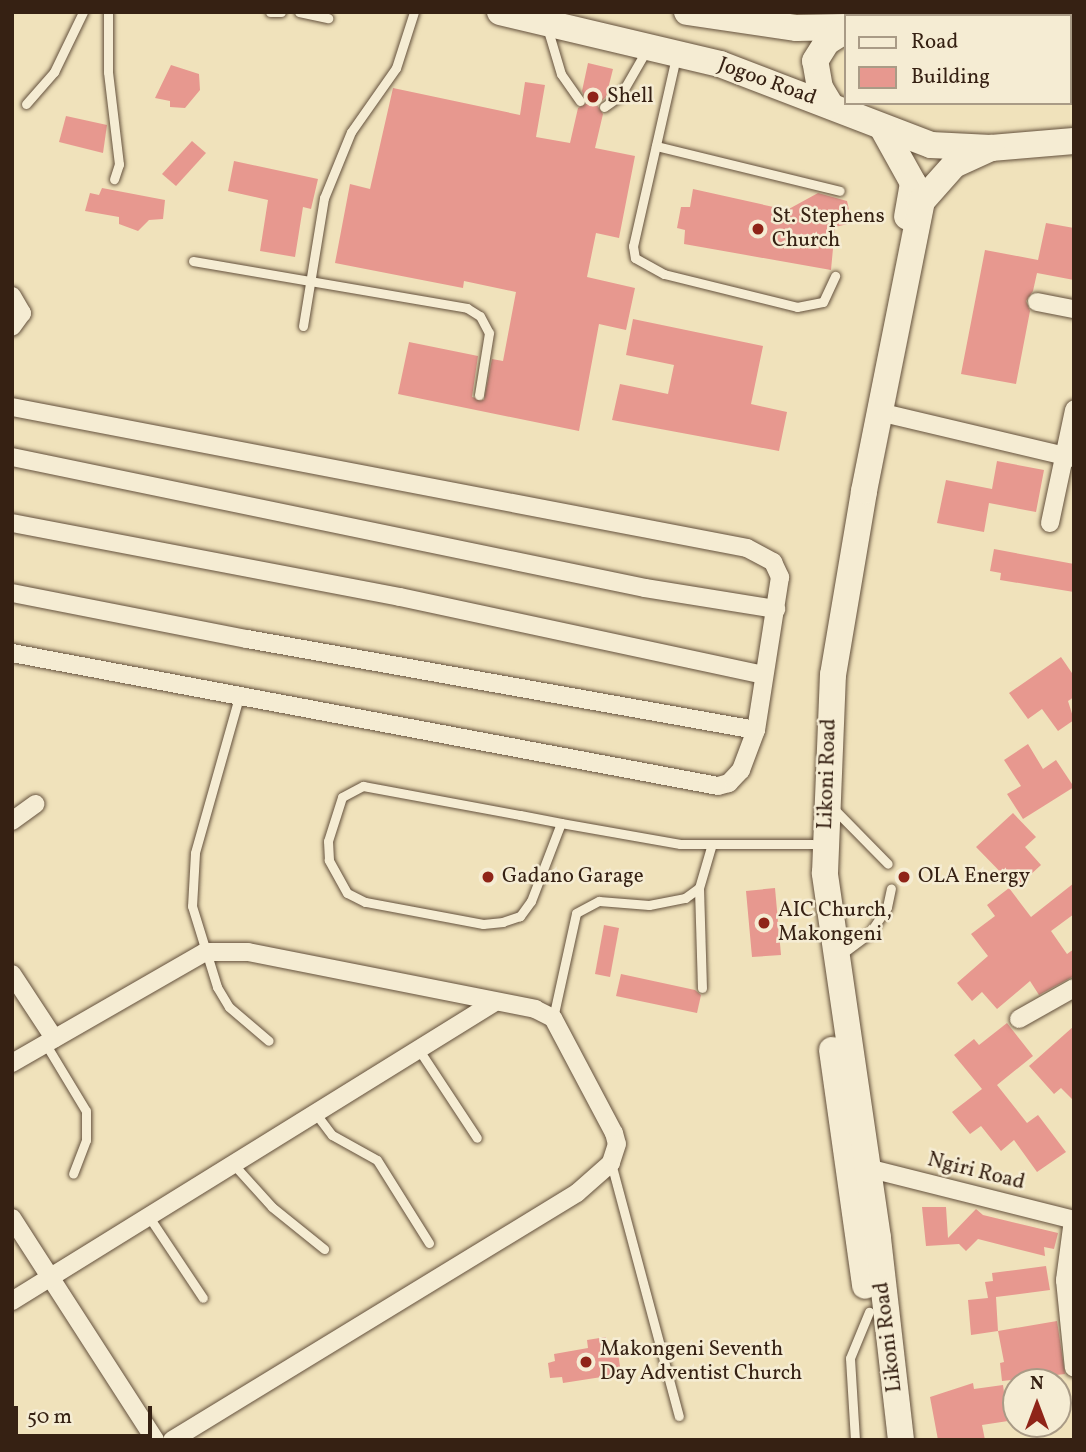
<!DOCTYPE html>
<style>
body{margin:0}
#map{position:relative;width:1086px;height:1452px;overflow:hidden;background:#f0e2bb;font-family:Vollkorn,serif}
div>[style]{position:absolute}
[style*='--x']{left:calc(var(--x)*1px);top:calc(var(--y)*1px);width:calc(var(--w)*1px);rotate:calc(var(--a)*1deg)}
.building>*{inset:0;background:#e7988f}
.roads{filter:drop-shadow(0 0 2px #64513d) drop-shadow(0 0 2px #64513d)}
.lane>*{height:9px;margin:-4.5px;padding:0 4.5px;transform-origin:4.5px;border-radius:4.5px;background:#f5ecd3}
.street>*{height:18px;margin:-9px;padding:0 9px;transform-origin:9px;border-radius:9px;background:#f5ecd3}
.secondary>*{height:26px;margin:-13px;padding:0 13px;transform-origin:13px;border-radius:13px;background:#f5ecd3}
.dots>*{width:19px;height:19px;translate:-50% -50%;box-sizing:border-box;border:4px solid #f5ecd3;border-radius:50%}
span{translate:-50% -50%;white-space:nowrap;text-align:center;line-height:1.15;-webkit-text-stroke:5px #f5ecd3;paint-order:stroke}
.street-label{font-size:21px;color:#362113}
.poi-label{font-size:21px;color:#362113}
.left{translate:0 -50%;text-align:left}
.frame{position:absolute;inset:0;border:14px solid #362113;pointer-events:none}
.legend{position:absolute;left:844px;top:14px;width:228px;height:91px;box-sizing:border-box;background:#f5ecd3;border:2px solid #a99b86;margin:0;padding:9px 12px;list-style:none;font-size:21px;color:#362113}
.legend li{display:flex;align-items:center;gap:14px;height:35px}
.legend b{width:35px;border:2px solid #a99b86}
.north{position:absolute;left:1002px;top:1368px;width:70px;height:70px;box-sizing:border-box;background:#f5ecd3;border:2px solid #a99b86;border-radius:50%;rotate:0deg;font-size:19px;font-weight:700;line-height:28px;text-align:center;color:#362113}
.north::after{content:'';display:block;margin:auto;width:24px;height:32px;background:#8f2418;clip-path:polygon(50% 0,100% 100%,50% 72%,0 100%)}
.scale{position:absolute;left:14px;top:1406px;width:138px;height:32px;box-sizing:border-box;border:4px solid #362113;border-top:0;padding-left:9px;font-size:21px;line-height:24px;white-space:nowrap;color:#362113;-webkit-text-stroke:5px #f5ecd3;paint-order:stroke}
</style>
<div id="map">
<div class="building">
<i style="clip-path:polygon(588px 63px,613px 69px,606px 97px,597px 105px,603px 114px,595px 148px,635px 156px,619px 238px,596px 233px,587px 277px,635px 288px,626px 330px,599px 324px,579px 431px,398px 394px,409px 342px,478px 356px,472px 397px,484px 400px,492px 359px,503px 361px,516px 292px,464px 281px,463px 288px,335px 263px,350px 184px,370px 189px,393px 88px,520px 115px,525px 82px,545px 85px,536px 137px,570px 143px,578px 108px,587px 103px,582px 91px)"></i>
<i style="clip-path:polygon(171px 65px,199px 74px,200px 90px,185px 108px,170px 107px,170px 101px,155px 98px)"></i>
<i style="clip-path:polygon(66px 116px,107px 125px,103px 153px,59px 142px)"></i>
<i style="clip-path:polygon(192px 141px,206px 153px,176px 186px,162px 174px)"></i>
<i style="clip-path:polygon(234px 161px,318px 179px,311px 209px,303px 207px,295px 257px,260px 251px,268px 200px,228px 191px)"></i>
<i style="clip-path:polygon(102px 188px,165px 200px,163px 219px,149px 220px,138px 231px,119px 224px,119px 217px,85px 211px,90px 193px,99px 195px)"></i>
<i style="clip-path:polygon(693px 189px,787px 210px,818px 193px,847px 201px,852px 223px,835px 227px,831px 270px,684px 244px,685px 230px,677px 228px,681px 207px,690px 207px)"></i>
<i style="clip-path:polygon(1046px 223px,1074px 228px,1074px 280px,1037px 273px,1033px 291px,1026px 301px,1030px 311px,1016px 384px,961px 374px,985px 250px,1038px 260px)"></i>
<i style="clip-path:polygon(633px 319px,763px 346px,751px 404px,787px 412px,779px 451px,612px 420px,620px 384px,668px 394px,674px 365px,626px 355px)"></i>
<i style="clip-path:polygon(997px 461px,1044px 470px,1036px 512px,989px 503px,984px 532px,937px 523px,946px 480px,992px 489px)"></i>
<i style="clip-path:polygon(994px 549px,1074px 564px,1074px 592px,1000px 580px,1001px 573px,990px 571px)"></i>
<i style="clip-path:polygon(1061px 657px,1074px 676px,1074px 697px,1068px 701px,1074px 720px,1058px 731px,1042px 709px,1028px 719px,1009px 693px)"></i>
<i style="clip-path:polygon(1028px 744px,1043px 769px,1056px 760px,1074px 787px,1023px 819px,1007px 794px,1021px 786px,1004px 760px)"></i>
<i style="clip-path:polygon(1013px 813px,1036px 837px,1025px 847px,1041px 865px,1016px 888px,976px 847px)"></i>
<i style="clip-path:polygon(1074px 883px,1074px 914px,1051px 931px,1067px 954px,1074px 949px,1074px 976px,1039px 995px,1030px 981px,997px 1009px,982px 992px,972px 1001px,957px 983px,988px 956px,971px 934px,995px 916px,987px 905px,1009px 888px,1031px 917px)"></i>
<i style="clip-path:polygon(775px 888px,781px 955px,752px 957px,746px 891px)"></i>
<i style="clip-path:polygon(604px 925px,619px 928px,610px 977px,595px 974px)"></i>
<i style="clip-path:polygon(621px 974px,695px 990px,701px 995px,697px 1013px,616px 996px)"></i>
<i style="clip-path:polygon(1007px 1023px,1033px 1056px,997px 1085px,1027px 1123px,1038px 1115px,1066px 1152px,1037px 1172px,1014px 1140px,1001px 1151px,981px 1126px,970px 1134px,952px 1112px,982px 1089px,954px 1055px,974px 1039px,979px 1045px)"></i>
<i style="clip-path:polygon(1074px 1026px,1074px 1101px,1061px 1088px,1054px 1094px,1029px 1066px)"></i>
<i style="clip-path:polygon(922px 1207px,946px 1207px,948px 1238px,976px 1209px,983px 1215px,1058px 1233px,1054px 1249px,1044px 1247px,1045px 1256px,978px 1239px,966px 1251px,959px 1244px,926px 1246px)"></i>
<i style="clip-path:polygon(1046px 1266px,1050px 1290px,996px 1297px,998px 1331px,971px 1335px,968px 1300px,988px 1298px,985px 1282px,993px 1281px,992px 1273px)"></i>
<i style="clip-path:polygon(1057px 1321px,1065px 1374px,1002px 1381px,1000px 1363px,1004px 1362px,998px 1331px)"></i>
<i style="clip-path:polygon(606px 1337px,607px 1346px,617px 1345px,621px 1374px,563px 1383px,562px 1377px,550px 1378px,548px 1363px,555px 1361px,554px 1354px,588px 1348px,587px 1340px)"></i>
<i style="clip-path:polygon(973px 1383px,974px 1389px,1003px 1385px,1008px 1421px,982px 1425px,985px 1440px,938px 1440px,930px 1397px)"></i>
</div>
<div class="roads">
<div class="lane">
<i style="--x:108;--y:12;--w:60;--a:90"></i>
<i style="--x:108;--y:72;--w:93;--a:83.2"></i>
<i style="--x:119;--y:164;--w:16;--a:108"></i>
<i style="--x:270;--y:12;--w:11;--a:0"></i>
<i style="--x:299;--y:12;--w:30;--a:12"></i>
<i style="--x:547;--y:27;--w:49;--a:73.4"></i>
<i style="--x:561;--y:74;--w:33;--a:55"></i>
<i style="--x:676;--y:57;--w:194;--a:102.8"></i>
<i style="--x:633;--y:246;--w:12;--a:81"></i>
<i style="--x:635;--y:258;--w:33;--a:29"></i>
<i style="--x:664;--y:274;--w:137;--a:13.9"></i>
<i style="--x:797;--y:307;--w:26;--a:-11"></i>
<i style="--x:823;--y:302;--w:29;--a:-65"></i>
<i style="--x:26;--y:104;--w:43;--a:-48.8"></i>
<i style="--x:54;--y:72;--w:67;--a:-64.2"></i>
<i style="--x:604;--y:107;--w:19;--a:-35"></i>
<i style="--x:620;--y:96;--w:54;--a:-60.1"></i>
<i style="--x:656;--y:146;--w:189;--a:13.7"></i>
<i style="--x:193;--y:261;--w:278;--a:9.7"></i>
<i style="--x:467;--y:308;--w:15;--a:32"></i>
<i style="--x:480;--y:316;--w:19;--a:62"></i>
<i style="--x:489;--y:333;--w:63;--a:99.2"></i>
<i style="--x:303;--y:326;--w:130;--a:-80.7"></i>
<i style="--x:324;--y:198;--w:71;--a:-67.8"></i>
<i style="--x:351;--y:132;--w:78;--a:-54.9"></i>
<i style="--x:396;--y:68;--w:59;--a:-72.2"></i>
<i style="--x:239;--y:697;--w:162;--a:105.8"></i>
<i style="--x:195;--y:853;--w:53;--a:93.2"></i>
<i style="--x:192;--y:906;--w:85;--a:72.8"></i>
<i style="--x:217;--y:987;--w:23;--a:59"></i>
<i style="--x:229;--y:1007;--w:52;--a:40.4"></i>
<i style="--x:833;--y:808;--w:78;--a:45.5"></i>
<i style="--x:561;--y:823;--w:84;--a:111"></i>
<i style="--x:531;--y:901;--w:19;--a:126"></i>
<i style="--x:520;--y:916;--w:18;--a:161"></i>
<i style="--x:503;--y:922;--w:20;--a:174"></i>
<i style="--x:483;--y:924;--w:120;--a:-169.4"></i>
<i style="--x:365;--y:902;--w:20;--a:-153"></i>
<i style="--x:347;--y:893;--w:38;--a:-119"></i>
<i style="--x:329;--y:860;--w:19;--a:-93"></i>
<i style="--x:328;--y:841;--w:46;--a:-72.3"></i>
<i style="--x:342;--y:797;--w:24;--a:-28"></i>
<i style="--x:363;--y:786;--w:160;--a:10.5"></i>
<i style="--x:520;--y:815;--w:42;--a:11"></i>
<i style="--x:561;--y:823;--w:121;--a:10"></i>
<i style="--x:680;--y:844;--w:132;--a:0"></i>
<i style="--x:699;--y:888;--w:100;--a:88.3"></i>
<i style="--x:842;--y:954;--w:34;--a:-37"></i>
<i style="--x:869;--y:934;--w:32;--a:-56"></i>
<i style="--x:887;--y:907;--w:19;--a:-78"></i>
<i style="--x:553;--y:1018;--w:107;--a:-77.6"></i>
<i style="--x:576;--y:913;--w:26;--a:-28"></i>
<i style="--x:599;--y:901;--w:50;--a:4.6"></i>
<i style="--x:649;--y:905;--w:37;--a:-11"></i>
<i style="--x:685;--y:898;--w:17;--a:-36"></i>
<i style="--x:699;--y:888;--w:43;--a:-73.7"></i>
<i style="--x:45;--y:1043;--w:79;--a:58.9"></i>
<i style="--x:86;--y:1111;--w:29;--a:90"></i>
<i style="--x:86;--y:1140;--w:36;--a:111"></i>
<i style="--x:419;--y:1050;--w:105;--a:56.6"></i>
<i style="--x:316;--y:1114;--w:26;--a:53"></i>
<i style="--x:332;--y:1135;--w:51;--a:29.1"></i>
<i style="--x:377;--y:1160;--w:98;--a:57.9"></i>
<i style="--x:611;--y:1163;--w:262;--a:75"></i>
<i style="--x:235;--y:1166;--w:55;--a:47.9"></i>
<i style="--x:272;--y:1207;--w:67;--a:38.9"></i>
<i style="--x:149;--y:1217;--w:97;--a:56.3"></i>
<i style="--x:855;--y:1440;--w:82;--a:-93.5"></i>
<i style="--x:850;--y:1358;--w:50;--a:-67.6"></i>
</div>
<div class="street">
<i style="--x:12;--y:296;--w:20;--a:60"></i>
<i style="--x:22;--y:313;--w:17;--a:126"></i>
<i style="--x:1037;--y:302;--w:38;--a:11"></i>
<i style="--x:12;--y:407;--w:748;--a:10.86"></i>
<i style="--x:747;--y:548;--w:30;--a:28"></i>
<i style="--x:773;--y:562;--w:17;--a:65"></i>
<i style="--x:780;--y:577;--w:155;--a:98.9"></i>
<i style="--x:756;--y:730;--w:43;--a:110.6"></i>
<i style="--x:741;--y:770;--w:18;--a:133"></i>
<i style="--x:729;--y:783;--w:11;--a:165"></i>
<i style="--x:718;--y:786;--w:718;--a:-169.33"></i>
<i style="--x:879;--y:412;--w:200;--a:13.3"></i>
<i style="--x:12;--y:457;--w:646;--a:11.69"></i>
<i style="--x:645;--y:588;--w:133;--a:9.1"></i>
<i style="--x:12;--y:523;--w:395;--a:10.8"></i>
<i style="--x:400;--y:597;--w:371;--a:12.1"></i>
<i style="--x:1050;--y:523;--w:116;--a:-78"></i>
<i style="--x:12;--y:593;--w:239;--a:11.1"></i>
<i style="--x:247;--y:639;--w:517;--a:10.14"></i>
<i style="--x:12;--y:821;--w:29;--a:-36"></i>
<i style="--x:12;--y:974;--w:77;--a:56.7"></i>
<i style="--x:1019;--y:1019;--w:63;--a:-29.4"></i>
<i style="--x:12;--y:1063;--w:223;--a:-29.9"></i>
<i style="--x:205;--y:952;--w:43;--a:0"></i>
<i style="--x:248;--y:952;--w:293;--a:11.2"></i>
<i style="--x:535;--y:1009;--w:20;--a:27"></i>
<i style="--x:553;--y:1018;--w:130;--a:62.1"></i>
<i style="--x:614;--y:1133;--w:11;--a:75"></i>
<i style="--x:617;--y:1144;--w:20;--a:108"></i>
<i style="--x:611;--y:1163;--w:45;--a:138.6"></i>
<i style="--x:577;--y:1193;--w:474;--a:148.6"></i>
<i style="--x:867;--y:1168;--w:213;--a:14.1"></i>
<i style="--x:12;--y:1218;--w:264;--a:57.2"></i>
<i style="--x:1073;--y:1220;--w:61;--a:97.6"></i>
<i style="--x:1065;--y:1280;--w:88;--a:84.2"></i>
<i style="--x:12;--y:1301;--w:568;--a:-31.76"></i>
</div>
<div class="secondary">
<i style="--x:500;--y:12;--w:226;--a:13.3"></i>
<i style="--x:720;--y:64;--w:226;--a:21"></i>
<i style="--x:931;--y:145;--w:60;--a:2.9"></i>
<i style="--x:991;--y:148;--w:83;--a:-4.8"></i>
<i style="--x:687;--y:12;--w:111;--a:8.3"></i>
<i style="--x:797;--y:28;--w:49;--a:-1.2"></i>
<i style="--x:1070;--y:70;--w:4;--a:27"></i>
<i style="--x:831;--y:106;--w:21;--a:-121"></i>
<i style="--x:820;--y:88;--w:27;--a:-100"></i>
<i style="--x:815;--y:61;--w:22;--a:-58"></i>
<i style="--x:827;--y:42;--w:22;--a:-32"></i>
<i style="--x:883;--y:129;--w:62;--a:60.9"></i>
<i style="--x:913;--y:183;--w:34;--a:100"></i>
<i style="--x:832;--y:1050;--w:238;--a:82"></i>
<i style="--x:901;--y:1440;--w:203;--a:-96.5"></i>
<i style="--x:878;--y:1238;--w:369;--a:-98.3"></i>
<i style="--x:825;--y:873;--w:198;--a:-87.7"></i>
<i style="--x:833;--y:675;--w:187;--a:-80.4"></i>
<i style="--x:864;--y:491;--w:296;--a:-78.7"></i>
<i style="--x:922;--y:201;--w:48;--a:-48.4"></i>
<i style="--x:954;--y:165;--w:41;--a:-24.7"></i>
</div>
</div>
<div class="dots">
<i style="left:593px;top:97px;background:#8f2418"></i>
<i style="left:758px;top:229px;background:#8f2418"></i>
<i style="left:488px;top:877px;background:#8f2418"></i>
<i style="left:904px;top:877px;background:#8f2418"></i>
<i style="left:764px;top:923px;background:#8f2418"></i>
<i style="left:586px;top:1362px;background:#8f2418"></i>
</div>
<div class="street-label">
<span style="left:767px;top:82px;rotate:20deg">Jogoo Road</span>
<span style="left:828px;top:774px;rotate:-88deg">Likoni Road</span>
<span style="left:976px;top:1172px;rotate:14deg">Ngiri Road</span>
<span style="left:889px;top:1337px;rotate:-97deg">Likoni Road</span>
</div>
<div class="poi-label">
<span class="left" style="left:607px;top:97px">Shell</span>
<span class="left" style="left:772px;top:229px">St. Stephens<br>Church</span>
<span class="left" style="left:502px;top:877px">Gadano Garage</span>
<span class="left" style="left:918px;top:877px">OLA Energy</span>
<span class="left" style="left:778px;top:923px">AIC Church,<br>Makongeni</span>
<span class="left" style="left:600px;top:1362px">Makongeni Seventh<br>Day Adventist Church</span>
</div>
<div class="frame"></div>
<ul class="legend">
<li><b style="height:9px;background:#f5ecd3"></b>Road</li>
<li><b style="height:19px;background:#e7988f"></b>Building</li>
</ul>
<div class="north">N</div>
<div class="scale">50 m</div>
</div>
